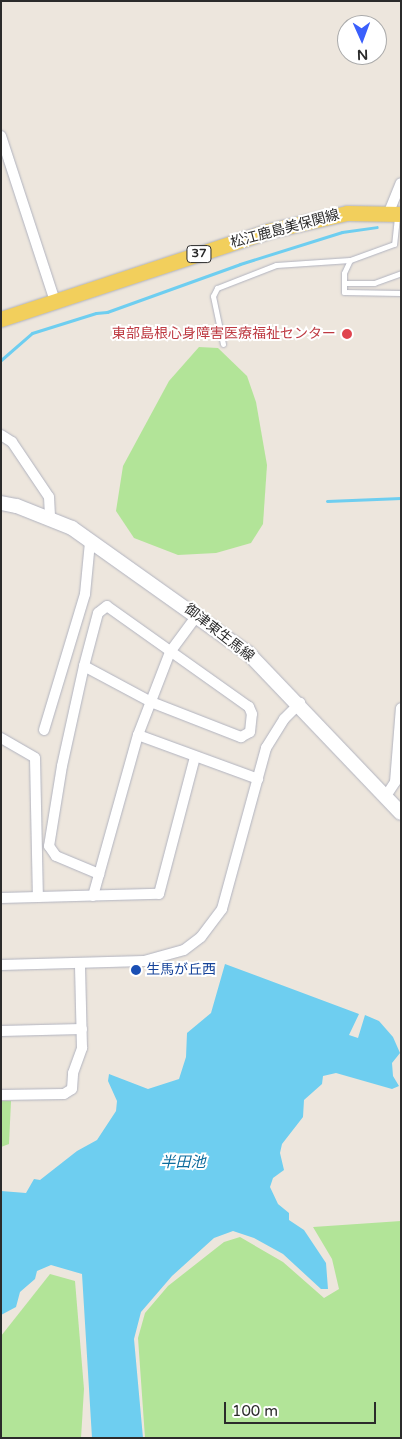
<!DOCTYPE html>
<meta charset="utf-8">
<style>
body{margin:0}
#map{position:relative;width:402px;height:1439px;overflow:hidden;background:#ede6dd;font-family:"Varela Round","Noto Sans JP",sans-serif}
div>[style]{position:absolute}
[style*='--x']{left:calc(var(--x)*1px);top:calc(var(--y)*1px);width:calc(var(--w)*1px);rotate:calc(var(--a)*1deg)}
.green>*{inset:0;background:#b2e498}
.water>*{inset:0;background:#6ecef0}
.stream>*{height:3px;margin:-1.5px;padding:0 1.5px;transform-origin:1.5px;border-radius:1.5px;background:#6ecef0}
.roads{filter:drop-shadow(0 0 1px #b1b3bf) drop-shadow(0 0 1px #b1b3bf)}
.service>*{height:5px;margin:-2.5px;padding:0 2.5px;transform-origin:2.5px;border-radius:2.5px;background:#fff}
.minor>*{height:10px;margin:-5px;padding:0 5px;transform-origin:5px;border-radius:5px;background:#fff}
.secondary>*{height:14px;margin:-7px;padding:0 7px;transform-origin:7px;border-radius:7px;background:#fff}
.primary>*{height:15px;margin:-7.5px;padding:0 7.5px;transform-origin:7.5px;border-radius:7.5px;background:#f2cf5c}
.dots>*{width:14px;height:14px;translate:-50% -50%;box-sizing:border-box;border:2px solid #fff;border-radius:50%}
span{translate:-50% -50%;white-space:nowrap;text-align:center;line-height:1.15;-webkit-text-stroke:4px #fff;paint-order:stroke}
.shield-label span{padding:1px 4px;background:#fff;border:1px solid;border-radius:4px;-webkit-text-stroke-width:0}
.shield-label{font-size:12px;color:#2b2b2b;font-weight:700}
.street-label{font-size:14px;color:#2b2b2b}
.health-label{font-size:14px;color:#be3a42}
.right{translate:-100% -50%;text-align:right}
.transit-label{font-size:14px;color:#164399}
.left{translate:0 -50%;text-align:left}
.water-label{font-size:15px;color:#0c6c9d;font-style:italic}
.frame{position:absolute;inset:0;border:2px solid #2b2b2b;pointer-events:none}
.north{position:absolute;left:337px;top:15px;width:50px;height:50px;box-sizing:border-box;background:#fff;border:1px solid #aaa;border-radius:50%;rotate:178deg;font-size:14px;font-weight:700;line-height:20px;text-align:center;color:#2b2b2b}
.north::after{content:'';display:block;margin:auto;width:18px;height:22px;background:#3a5ffc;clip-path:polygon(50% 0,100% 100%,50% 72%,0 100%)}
.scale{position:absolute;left:224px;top:1402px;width:152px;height:22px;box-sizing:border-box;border:2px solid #2b2b2b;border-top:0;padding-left:6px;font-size:15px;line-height:18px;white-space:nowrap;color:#2b2b2b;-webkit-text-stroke:4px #fff;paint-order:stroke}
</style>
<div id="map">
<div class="green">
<i style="clip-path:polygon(199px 347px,218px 348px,247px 376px,256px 402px,267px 465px,263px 524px,251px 543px,216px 553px,178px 555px,134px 538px,116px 511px,123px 466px,169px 381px)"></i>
<i style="clip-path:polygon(1px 1101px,11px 1101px,9px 1144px,1px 1147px)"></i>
<i style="clip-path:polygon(401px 1221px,401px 1438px,145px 1438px,138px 1338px,145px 1313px,168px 1286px,224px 1242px,240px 1237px,283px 1262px,324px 1298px,339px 1289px,332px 1259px,313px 1227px)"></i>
<i style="clip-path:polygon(50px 1274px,75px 1281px,84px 1389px,81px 1438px,1px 1438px,1px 1336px)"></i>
</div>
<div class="water">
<i style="clip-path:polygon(225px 964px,359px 1014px,349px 1035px,358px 1038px,365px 1015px,379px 1021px,393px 1037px,400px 1053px,392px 1063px,393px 1076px,399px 1086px,392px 1089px,336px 1073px,323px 1076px,322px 1084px,304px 1100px,303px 1117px,282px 1144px,280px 1153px,284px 1170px,273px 1178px,270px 1187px,278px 1204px,289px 1213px,289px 1220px,304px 1230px,326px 1263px,328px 1289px,321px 1289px,283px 1254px,254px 1238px,233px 1231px,214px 1238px,172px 1276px,141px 1312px,134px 1339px,143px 1438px,92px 1438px,82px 1274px,51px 1265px,37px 1271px,35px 1279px,20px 1292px,16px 1307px,1px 1315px,1px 1191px,26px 1193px,34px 1179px,40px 1180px,77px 1151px,97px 1140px,116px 1111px,117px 1101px,108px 1081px,109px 1074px,148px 1089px,179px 1079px,186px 1057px,187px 1033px,211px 1013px)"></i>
</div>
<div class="stream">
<i style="--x:1;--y:360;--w:41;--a:-41.1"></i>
<i style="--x:32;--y:333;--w:67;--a:-17.4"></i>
<i style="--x:96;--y:313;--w:11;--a:-5"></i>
<i style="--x:107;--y:312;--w:141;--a:-19.8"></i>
<i style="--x:240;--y:264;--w:107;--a:-17.4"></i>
<i style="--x:342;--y:232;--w:35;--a:-8"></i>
<i style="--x:327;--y:501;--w:74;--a:-2.3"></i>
</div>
<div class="roads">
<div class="service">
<i style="--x:397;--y:217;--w:27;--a:96"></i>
<i style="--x:394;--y:244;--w:47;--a:160"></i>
<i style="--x:350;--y:260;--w:14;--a:115"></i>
<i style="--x:344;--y:273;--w:10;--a:90"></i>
<i style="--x:344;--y:283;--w:30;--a:0"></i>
<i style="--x:374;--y:283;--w:29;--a:-20"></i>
<i style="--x:344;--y:283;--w:9;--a:90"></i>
<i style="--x:344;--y:292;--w:57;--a:1"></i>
<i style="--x:223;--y:344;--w:49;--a:-101.8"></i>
<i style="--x:213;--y:296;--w:9;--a:-63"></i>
<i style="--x:217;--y:288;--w:63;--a:-21.3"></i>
<i style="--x:276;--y:265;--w:74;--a:-3.9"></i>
</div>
<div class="minor">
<i style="--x:1;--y:136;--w:174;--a:71.9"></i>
<i style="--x:389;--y:212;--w:31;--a:-68"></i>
<i style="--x:1;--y:435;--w:13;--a:32"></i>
<i style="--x:12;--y:442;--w:66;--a:56.1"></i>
<i style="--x:49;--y:497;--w:20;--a:87"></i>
<i style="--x:84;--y:666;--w:76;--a:28.2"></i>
<i style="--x:151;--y:702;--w:97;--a:21.3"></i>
<i style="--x:241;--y:737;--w:10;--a:-29"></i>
<i style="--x:250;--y:732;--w:18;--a:-84"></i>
<i style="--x:252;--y:714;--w:8;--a:-113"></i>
<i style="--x:249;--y:707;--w:174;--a:-144.6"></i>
<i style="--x:107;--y:606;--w:11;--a:142"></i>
<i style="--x:98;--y:613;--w:55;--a:104.8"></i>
<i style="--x:84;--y:666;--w:102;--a:102.4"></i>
<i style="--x:62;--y:766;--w:81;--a:99.2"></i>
<i style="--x:49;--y:846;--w:12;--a:55"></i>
<i style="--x:56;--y:856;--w:47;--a:22.7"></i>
<i style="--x:44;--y:730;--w:142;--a:-73.2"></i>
<i style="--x:85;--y:594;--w:52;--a:-84.5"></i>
<i style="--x:138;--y:735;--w:128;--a:20.1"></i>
<i style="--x:1;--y:738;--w:39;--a:30"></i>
<i style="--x:35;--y:758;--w:139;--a:88.8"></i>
<i style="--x:386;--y:796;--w:17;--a:-57"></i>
<i style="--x:395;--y:782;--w:74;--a:-85.4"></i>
<i style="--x:93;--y:896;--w:167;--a:-74.4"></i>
<i style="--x:138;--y:735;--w:89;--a:-68.9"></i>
<i style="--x:170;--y:652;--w:47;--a:-53.6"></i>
<i style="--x:1;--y:898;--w:158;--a:-1.5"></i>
<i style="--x:159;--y:894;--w:142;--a:-75.3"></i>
<i style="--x:1;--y:965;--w:143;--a:-1.6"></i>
<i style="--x:144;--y:961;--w:41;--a:-15.4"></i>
<i style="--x:184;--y:950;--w:21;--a:-37"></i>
<i style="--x:201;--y:937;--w:35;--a:-53"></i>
<i style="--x:222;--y:909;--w:167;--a:-74.7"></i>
<i style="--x:266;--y:748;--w:34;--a:-58"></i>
<i style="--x:284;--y:719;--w:23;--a:-45"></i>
<i style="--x:1;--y:1031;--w:81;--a:-1.4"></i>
<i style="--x:1;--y:1095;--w:63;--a:-0.9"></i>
<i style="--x:64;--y:1094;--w:9;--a:-32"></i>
<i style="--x:72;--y:1089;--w:16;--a:-86"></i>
<i style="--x:73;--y:1073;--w:27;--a:-70"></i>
<i style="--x:82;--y:1048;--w:84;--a:-91.4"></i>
</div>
<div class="secondary">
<i style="--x:1;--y:503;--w:16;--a:11"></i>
<i style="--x:17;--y:506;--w:59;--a:21.8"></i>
<i style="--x:72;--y:528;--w:216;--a:35.4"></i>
<i style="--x:248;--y:653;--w:221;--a:46.3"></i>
</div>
<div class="primary">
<i style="--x:1;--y:319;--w:281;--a:-18.2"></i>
<i style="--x:268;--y:231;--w:81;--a:-12.8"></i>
<i style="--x:347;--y:213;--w:54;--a:1.1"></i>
</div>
</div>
<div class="dots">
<i style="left:347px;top:334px;background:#e0444e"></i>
<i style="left:136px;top:970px;background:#1a4fb4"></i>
</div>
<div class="shield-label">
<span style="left:199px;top:254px">37</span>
</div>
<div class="street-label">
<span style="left:285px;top:229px;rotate:-15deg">松江鹿島美保関線</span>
<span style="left:219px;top:633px;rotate:38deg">御津東生馬線</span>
</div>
<div class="health-label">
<span class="right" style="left:336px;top:334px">東部島根心身障害医療福祉センター</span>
</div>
<div class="transit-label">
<span class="left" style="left:146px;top:970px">生馬が丘西</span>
</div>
<div class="water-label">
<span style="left:183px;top:1163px">半田池</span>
</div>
<div class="frame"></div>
<div class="north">N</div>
<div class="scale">100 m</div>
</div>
